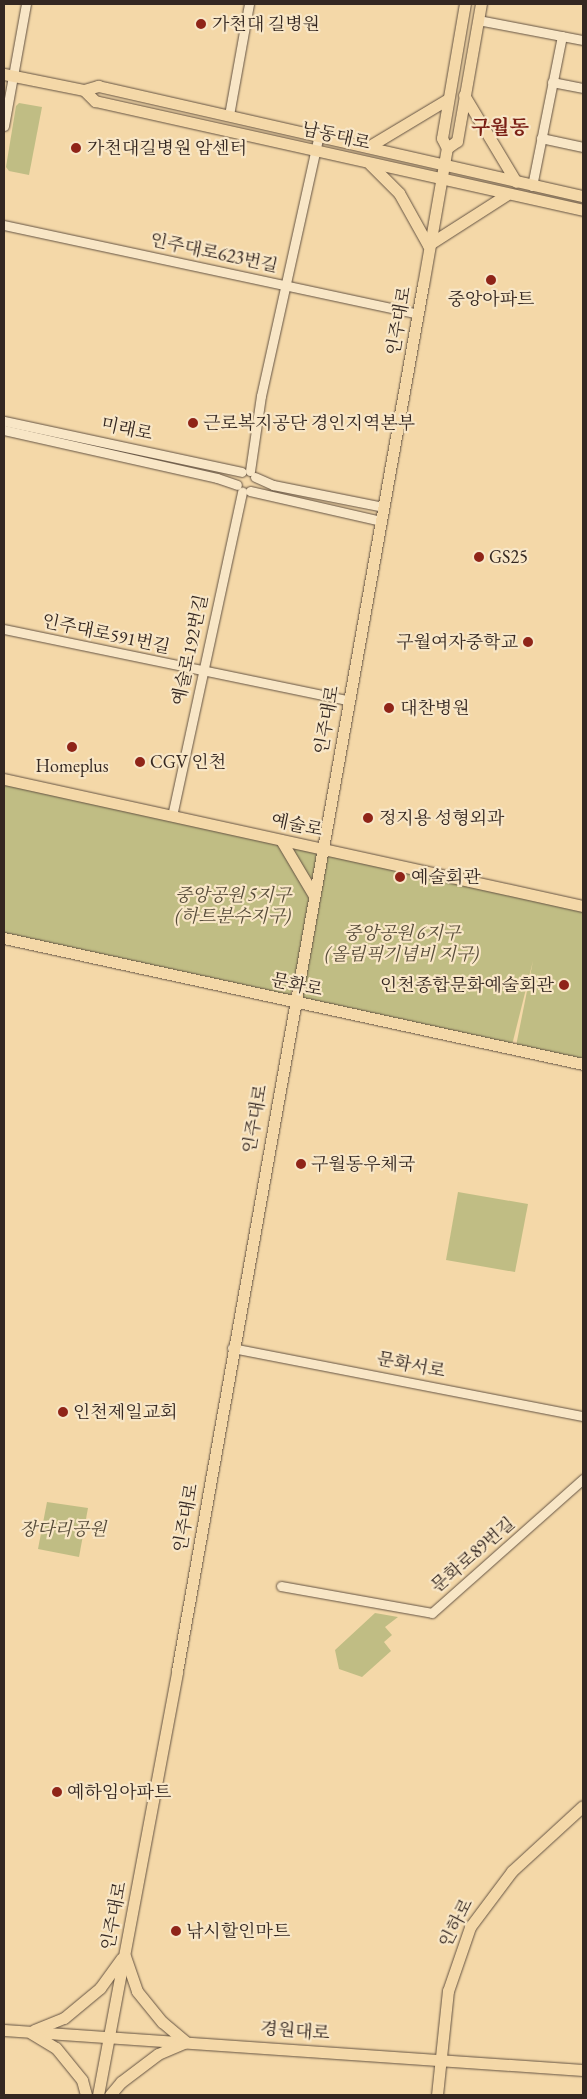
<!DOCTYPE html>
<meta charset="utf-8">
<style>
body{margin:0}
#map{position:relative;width:587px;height:2099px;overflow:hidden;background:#f4d8a8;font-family:"EB Garamond","Noto Serif KR",serif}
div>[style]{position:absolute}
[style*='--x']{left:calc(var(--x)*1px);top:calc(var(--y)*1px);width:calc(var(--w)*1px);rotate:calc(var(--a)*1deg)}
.green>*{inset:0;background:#c0bd84}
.roads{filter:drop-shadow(0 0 1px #645343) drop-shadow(0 0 1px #645343)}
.minor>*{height:9px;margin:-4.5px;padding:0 4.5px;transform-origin:4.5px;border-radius:4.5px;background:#f8e6c6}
.major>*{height:11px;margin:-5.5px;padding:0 5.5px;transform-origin:5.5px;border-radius:5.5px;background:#f4d8a8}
.dots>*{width:14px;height:14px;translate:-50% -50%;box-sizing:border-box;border:2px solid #f8e6c6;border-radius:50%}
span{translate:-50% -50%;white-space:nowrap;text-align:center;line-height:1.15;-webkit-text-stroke:4.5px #f8e6c6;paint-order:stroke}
.poi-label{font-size:18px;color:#342721}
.left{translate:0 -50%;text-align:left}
.right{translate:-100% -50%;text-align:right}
.street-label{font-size:18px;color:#342721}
.park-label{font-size:18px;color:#574c3a;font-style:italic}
.quarter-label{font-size:20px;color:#7a1f14;font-weight:700}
.frame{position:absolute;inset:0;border:5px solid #342721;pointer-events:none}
</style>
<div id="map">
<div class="green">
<i style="clip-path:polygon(19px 103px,42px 107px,29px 175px,9px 171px,6px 167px,16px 106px)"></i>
<i style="clip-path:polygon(4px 779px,583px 906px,583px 1061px,516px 1046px,533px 961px,512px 1045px,298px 999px,305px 935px,290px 997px,4px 933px)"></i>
<i style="clip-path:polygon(458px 1192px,528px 1204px,515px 1272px,446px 1260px)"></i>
<i style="clip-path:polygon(47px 1502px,88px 1508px,79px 1557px,38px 1549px)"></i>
<i style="clip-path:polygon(375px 1613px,398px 1617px,385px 1627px,392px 1635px,384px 1642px,391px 1651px,362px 1677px,339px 1669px,335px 1650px)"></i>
</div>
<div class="roads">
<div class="minor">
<i style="--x:478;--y:20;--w:107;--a:10.8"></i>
<i style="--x:552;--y:82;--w:32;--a:11"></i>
<i style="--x:229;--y:115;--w:113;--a:-79.8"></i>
<i style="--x:4;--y:126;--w:124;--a:-79.8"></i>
<i style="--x:541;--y:138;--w:43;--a:12.1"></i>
<i style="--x:532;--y:186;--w:153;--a:-78.7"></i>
<i style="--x:4;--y:225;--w:423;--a:12.1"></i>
<i style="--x:4;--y:421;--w:243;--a:12.1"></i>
<i style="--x:4;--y:430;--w:218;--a:12.7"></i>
<i style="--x:217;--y:478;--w:21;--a:19"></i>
<i style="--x:250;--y:471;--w:76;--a:-81.7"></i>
<i style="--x:261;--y:396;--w:267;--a:-77.5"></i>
<i style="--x:255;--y:477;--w:20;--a:24"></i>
<i style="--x:273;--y:485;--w:112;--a:11.3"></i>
<i style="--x:250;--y:491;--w:134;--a:12.9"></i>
<i style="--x:4;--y:629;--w:351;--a:11.7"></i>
<i style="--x:172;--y:816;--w:332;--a:-77.8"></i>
<i style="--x:232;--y:1348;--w:358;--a:11"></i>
<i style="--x:281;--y:1586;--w:153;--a:10.1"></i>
<i style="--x:432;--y:1613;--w:202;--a:-41.6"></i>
</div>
<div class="major">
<i style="--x:4;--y:74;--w:82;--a:11.3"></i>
<i style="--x:84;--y:90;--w:15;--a:-16"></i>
<i style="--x:98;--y:86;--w:497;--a:12.8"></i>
<i style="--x:84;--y:90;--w:16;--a:45"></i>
<i style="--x:95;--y:101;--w:500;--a:12.59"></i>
<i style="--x:464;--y:95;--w:101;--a:59.1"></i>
<i style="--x:368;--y:147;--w:93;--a:-31"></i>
<i style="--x:447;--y:148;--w:12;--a:-35"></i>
<i style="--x:457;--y:141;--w:139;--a:-80.1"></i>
<i style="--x:370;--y:164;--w:41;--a:45"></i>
<i style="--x:399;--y:193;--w:60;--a:60.9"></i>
<i style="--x:428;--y:245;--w:93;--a:-32.7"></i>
<i style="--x:4;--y:779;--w:593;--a:12.37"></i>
<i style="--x:281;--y:840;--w:63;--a:59.3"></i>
<i style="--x:4;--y:938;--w:593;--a:12.28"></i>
<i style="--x:4;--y:2030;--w:580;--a:3.95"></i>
<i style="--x:34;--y:2030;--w:32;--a:-22"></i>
<i style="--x:64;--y:2018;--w:47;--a:-39.8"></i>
<i style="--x:100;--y:1988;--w:37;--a:-54"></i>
<i style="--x:31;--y:2033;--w:29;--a:31"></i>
<i style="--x:56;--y:2048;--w:41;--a:50.9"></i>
<i style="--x:82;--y:2080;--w:16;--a:75"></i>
<i style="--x:98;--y:2095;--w:431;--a:-79.4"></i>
<i style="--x:177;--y:1671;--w:1408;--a:-79.94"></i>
<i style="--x:423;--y:285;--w:139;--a:-80.1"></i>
<i style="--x:447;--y:148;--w:11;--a:-117"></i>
<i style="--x:442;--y:138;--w:136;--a:-80.3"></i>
<i style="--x:110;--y:2095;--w:17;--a:-50"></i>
<i style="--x:121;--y:2082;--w:46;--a:-37.1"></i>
<i style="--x:158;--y:2054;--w:30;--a:-23"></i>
<i style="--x:186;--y:2042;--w:31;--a:-140"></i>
<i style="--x:162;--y:2022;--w:40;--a:-129"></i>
<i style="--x:137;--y:1991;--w:37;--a:-109"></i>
<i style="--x:437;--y:2095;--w:105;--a:-84"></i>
<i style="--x:448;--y:1991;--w:68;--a:-71"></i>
<i style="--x:470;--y:1927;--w:70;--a:-53.1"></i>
<i style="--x:512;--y:1871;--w:96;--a:-42.5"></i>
</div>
</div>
<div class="dots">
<i style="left:201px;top:24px;background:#8f2418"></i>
<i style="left:76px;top:148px;background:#8f2418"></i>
<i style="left:491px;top:280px;background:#8f2418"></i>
<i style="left:193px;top:423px;background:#8f2418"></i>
<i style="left:479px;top:557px;background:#8f2418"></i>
<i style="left:528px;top:642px;background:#8f2418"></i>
<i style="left:389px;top:708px;background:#8f2418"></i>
<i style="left:72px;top:747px;background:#8f2418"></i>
<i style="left:140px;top:762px;background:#8f2418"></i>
<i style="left:368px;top:818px;background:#8f2418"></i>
<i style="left:400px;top:877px;background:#8f2418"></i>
<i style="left:564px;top:985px;background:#8f2418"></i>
<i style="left:301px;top:1164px;background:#8f2418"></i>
<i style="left:63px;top:1412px;background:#8f2418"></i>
<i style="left:57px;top:1792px;background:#8f2418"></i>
<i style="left:176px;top:1931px;background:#8f2418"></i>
</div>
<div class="poi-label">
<span class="left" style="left:212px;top:24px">가천대 길병원</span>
<span class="left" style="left:87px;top:148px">가천대길병원 암센터</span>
<span style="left:491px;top:299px">중앙아파트</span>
<span class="left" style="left:203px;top:423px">근로복지공단 경인지역본부</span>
<span class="left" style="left:489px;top:557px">GS25</span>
<span class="right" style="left:518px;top:642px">구월여자중학교</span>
<span class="left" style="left:400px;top:708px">대찬병원</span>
<span class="left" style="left:150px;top:762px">CGV 인천</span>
<span style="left:72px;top:766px">Homeplus</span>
<span class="left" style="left:379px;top:818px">정지용 성형외과</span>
<span class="left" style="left:411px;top:877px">예술회관</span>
<span class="right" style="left:554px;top:985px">인천종합문화예술회관</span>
<span class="left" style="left:311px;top:1164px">구월동우체국</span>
<span class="left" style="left:73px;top:1412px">인천제일교회</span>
<span class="left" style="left:67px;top:1792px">예하임아파트</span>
<span class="left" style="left:186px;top:1931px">낚시할인마트</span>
</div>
<div class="street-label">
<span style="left:336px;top:136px;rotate:13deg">남동대로</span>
<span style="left:214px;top:253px;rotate:12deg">인주대로623번길</span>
<span style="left:399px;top:321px;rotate:-80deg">인주대로</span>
<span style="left:127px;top:429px;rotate:12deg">미래로</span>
<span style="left:106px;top:634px;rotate:12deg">인주대로591번길</span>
<span style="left:190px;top:650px;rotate:-78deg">예술로192번길</span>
<span style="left:327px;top:720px;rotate:-80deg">인주대로</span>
<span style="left:297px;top:825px;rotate:12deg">예술로</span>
<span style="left:297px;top:985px;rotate:12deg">문화로</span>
<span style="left:255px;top:1119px;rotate:-80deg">인주대로</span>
<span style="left:411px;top:1365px;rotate:11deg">문화서로</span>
<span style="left:186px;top:1518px;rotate:-80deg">인주대로</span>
<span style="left:473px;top:1555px;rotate:-41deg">문화로89번길</span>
<span style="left:114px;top:1916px;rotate:-79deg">인주대로</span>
<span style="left:456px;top:1923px;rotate:-63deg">인하로</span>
<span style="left:295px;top:2031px;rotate:4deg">경원대로</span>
</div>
<div class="park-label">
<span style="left:233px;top:906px">중앙공원 5지구<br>(하트분수지구)</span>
<span style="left:402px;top:944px">중앙공원 6지구<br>(올림픽기념비 지구)</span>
<span style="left:63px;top:1529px">장다리공원</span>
</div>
<div class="quarter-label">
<span style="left:500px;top:127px">구월동</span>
</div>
<div class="frame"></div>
</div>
